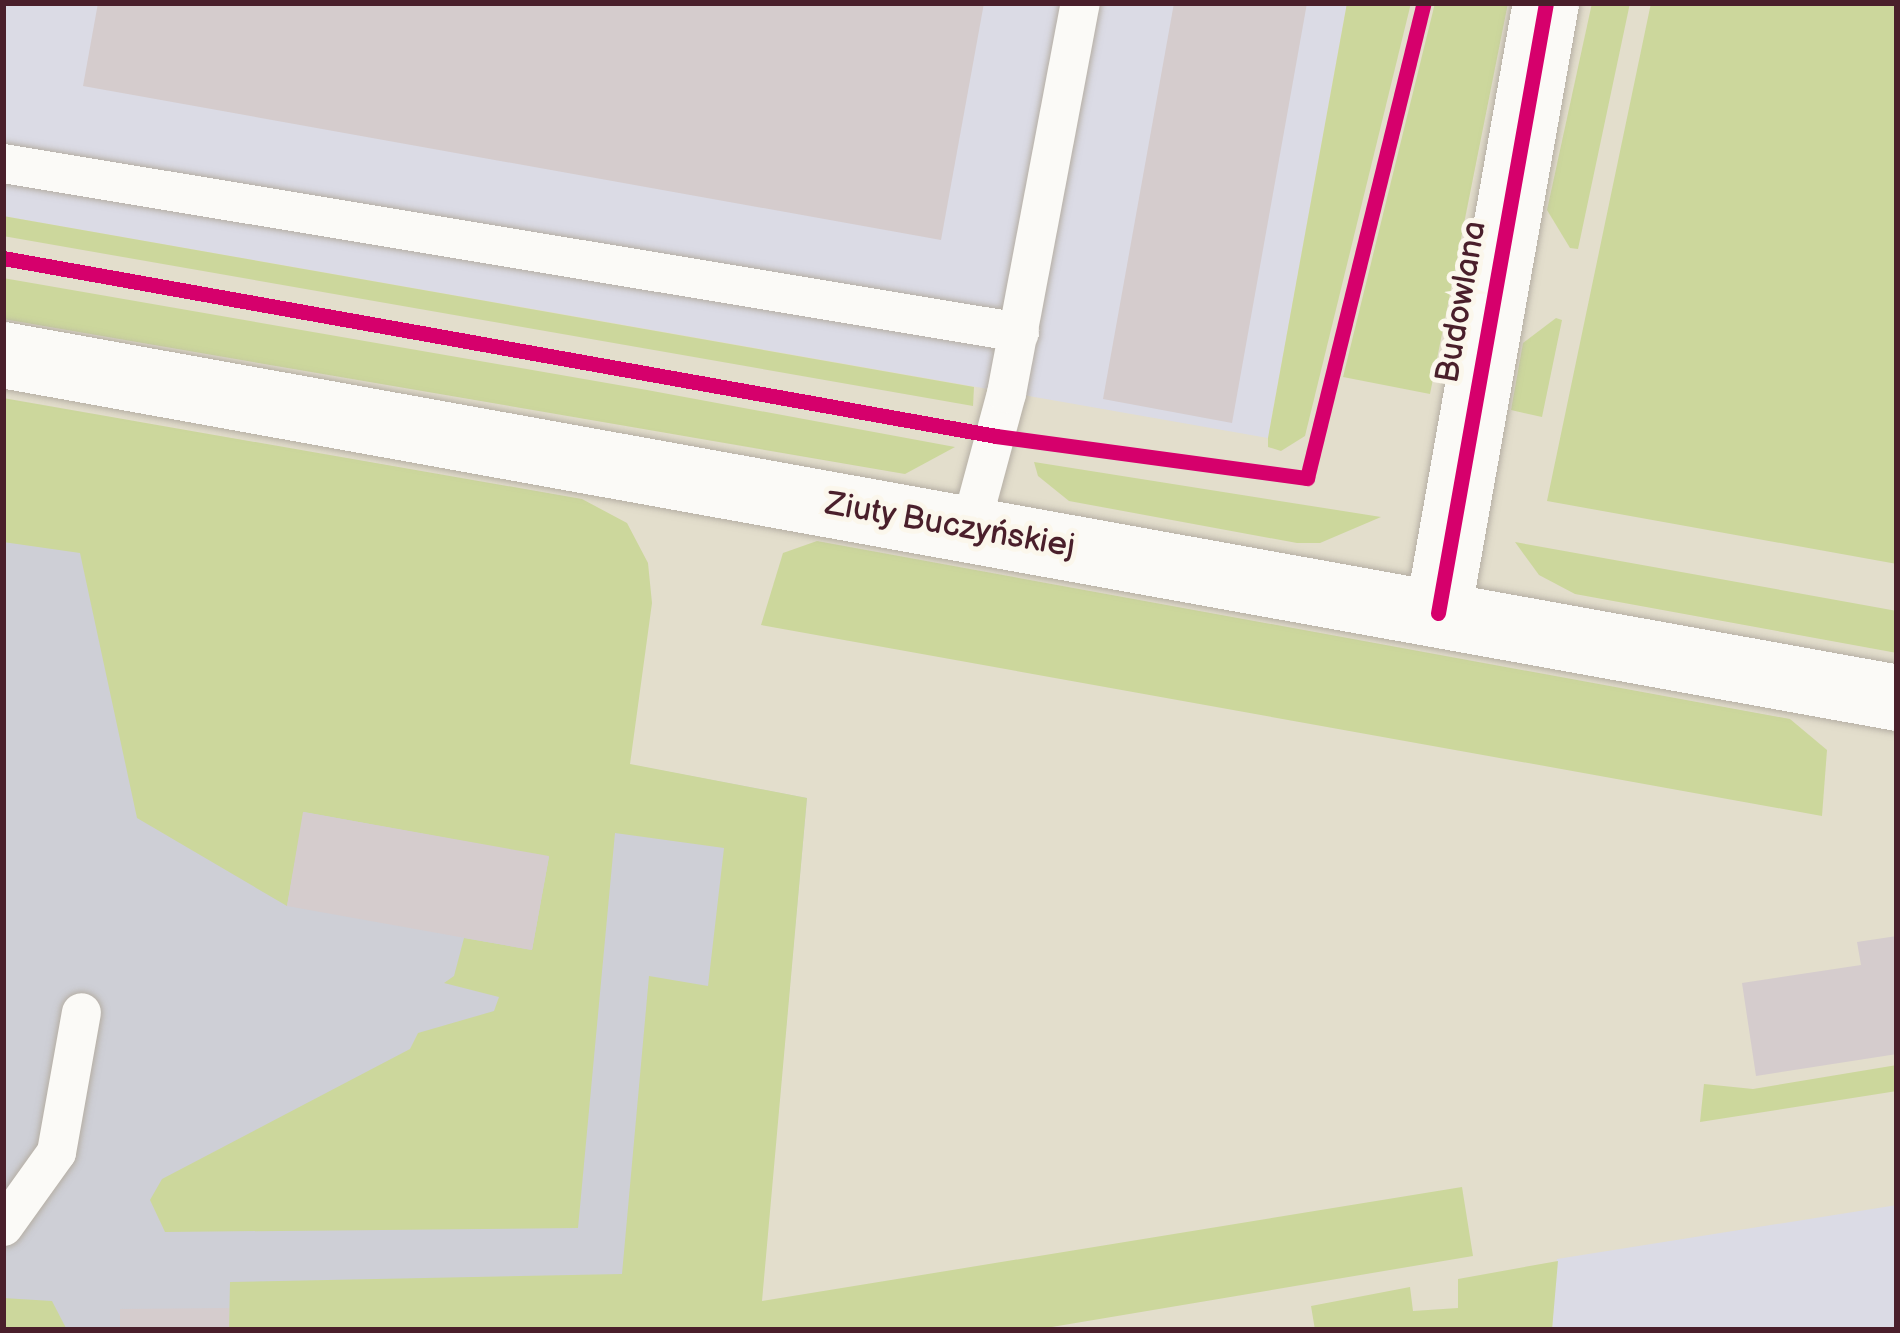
<!DOCTYPE html>
<meta charset="utf-8">
<style>
body{margin:0}
#map{position:relative;width:1900px;height:1333px;overflow:hidden;background:#e3decc;font-family:"Balsamiq Sans",sans-serif}
div>[style]{position:absolute}
[style*='--x']{left:calc(var(--x)*1px);top:calc(var(--y)*1px);width:calc(var(--w)*1px);rotate:calc(var(--a)*1deg)}
.built>*{inset:0;background:#dbdbe5}
.industrial>*{inset:0;background:#cecfd6}
.green>*{inset:0;background:#ccd79c}
.building>*{inset:0;background:#d5cccd}
.roads{filter:drop-shadow(0 0 3px #b5aea4) drop-shadow(0 0 3px #b5aea4)}
.lane>*{height:39px;margin:-19.5px;padding:0 19.5px;transform-origin:19.5px;border-radius:19.5px;background:#fbfaf7}
.street>*{height:66px;margin:-33px;padding:0 33px;transform-origin:33px;border-radius:33px;background:#fbfaf7}
.secondary>*{height:66px;margin:-33px;padding:0 33px;transform-origin:33px;border-radius:33px;background:#fbfaf7}
.cycleway>*{height:15px;margin:-7.5px;padding:0 7.5px;transform-origin:7.5px;border-radius:7.5px;background:#d6006c}
span{translate:-50% -50%;white-space:nowrap;text-align:center;line-height:1.15;-webkit-text-stroke:10px #fbf7ec;paint-order:stroke}
.street-label{font-size:33px;color:#4a1f2b}
.frame{position:absolute;inset:0;border:6px solid #4a1f2b;pointer-events:none}
</style>
<div id="map">
<div class="built">
<i style="clip-path:polygon(3px 3px,1347px 3px,1268px 438px,3px 216px)"></i>
<i style="clip-path:polygon(1897px 1205px,1897px 1330px,1552px 1330px,1557px 1259px)"></i>
</div>
<div class="industrial">
<i style="clip-path:polygon(3px 488px,606px 760px,807px 798px,761px 1301px,584px 1330px,3px 1330px)"></i>
</div>
<div class="green">
<i style="clip-path:polygon(1347px 3px,1411px 3px,1305px 436px,1281px 451px,1268px 447px,1268px 438px)"></i>
<i style="clip-path:polygon(1435px 3px,1508px 3px,1430px 394px,1343px 377px)"></i>
<i style="clip-path:polygon(1592px 3px,1630px 3px,1578px 249px,1570px 248px,1547px 210px)"></i>
<i style="clip-path:polygon(1651px 3px,1897px 3px,1897px 564px,1547px 501px)"></i>
<i style="clip-path:polygon(3px 216px,974px 387px,973px 406px,3px 236px)"></i>
<i style="clip-path:polygon(3px 278px,647px 390px,955px 447px,905px 474px,3px 319px)"></i>
<i style="clip-path:polygon(1556px 318px,1562px 320px,1542px 417px,1511px 410px,1523px 343px)"></i>
<i style="clip-path:polygon(3px 398px,582px 499px,627px 523px,648px 563px,652px 603px,630px 764px,807px 798px,762px 1301px,1462px 1187px,1473px 1256px,1034px 1330px,229px 1330px,230px 1282px,622px 1274px,649px 976px,708px 986px,724px 848px,615px 833px,578px 1228px,165px 1232px,150px 1200px,162px 1179px,410px 1049px,418px 1033px,494px 1011px,499px 997px,444px 983px,454px 976px,464px 938px,532px 950px,549px 857px,304px 812px,287px 906px,137px 818px,80px 553px,3px 542px)"></i>
<i style="clip-path:polygon(1034px 462px,1381px 517px,1320px 543px,1297px 543px,1069px 501px,1038px 476px)"></i>
<i style="clip-path:polygon(817px 541px,1790px 719px,1827px 750px,1822px 816px,761px 625px,783px 553px)"></i>
<i style="clip-path:polygon(1515px 542px,1897px 611px,1897px 653px,1575px 594px,1539px 575px)"></i>
<i style="clip-path:polygon(1897px 1065px,1897px 1091px,1700px 1122px,1704px 1084px,1753px 1089px)"></i>
<i style="clip-path:polygon(1558px 1261px,1552px 1330px,1315px 1330px,1311px 1306px,1410px 1287px,1413px 1311px,1458px 1308px,1458px 1279px)"></i>
<i style="clip-path:polygon(3px 1298px,52px 1301px,67px 1330px,3px 1330px)"></i>
</div>
<div class="building">
<i style="clip-path:polygon(98px 3px,984px 3px,941px 240px,83px 86px)"></i>
<i style="clip-path:polygon(1174px 3px,1307px 3px,1232px 423px,1103px 399px)"></i>
<i style="clip-path:polygon(303px 812px,549px 856px,532px 950px,287px 906px)"></i>
<i style="clip-path:polygon(1897px 936px,1897px 1054px,1756px 1076px,1742px 983px,1861px 965px,1857px 942px)"></i>
<i style="clip-path:polygon(229px 1308px,229px 1330px,120px 1330px,120px 1309px)"></i>
</div>
<div class="roads">
<div class="lane">
<i style="--x:3;--y:163;--w:1030;--a:9.44"></i>
<i style="--x:969;--y:530;--w:142;--a:-74.9"></i>
<i style="--x:1006;--y:393;--w:397;--a:-79.3"></i>
<i style="--x:3;--y:1226;--w:91;--a:-54.4"></i>
<i style="--x:56;--y:1152;--w:142;--a:-79.9"></i>
</div>
<div class="street">
<i style="--x:1438;--y:613;--w:619;--a:-79.96"></i>
</div>
<div class="secondary">
<i style="--x:3;--y:355;--w:1925;--a:10.26"></i>
</div>
</div>
<div class="cycleway">
<i style="--x:3;--y:258;--w:1009;--a:10.16"></i>
<i style="--x:996;--y:436;--w:314;--a:7.7"></i>
<i style="--x:1307;--y:478;--w:489;--a:-76.2"></i>
<i style="--x:1438;--y:613;--w:619;--a:-79.96"></i>
</div>
<div class="street-label">
<span style="left:1462px;top:302px;rotate:-80deg">Budowlana</span>
<span style="left:950px;top:526px;rotate:10deg">Ziuty Buczyńskiej</span>
</div>
<div class="frame"></div>
</div>
